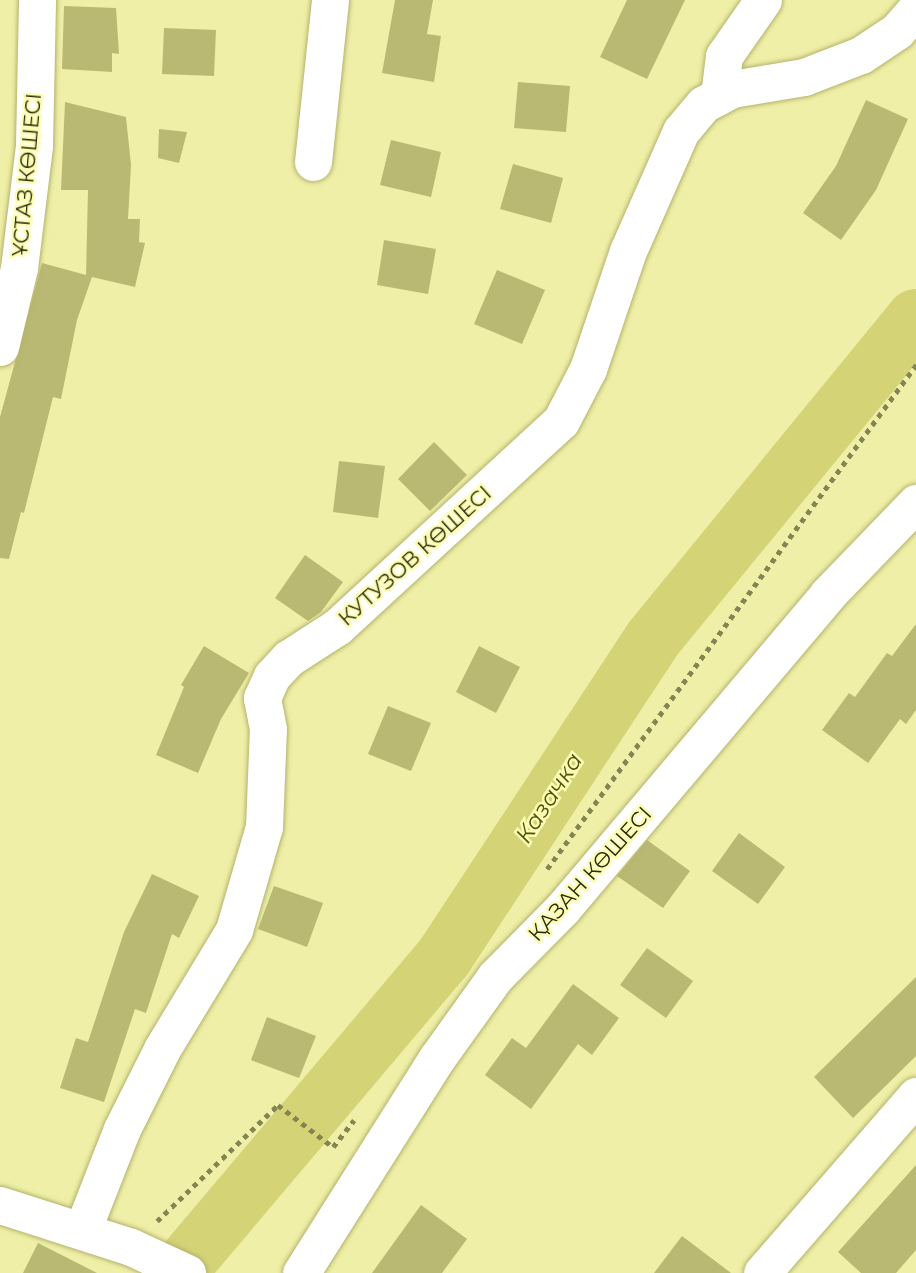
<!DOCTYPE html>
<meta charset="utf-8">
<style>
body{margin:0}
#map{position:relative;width:916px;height:1273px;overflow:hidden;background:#efefa7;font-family:Montserrat,sans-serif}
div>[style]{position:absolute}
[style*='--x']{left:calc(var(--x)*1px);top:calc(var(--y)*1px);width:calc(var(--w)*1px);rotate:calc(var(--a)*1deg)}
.river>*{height:58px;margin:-29px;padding:0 29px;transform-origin:29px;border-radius:29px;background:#d4d376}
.building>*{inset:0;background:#bab973}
.path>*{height:4.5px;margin-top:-2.25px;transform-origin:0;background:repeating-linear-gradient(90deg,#858554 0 5px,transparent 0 10px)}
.roads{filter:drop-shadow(0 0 2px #b3b36d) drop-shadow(0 0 2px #b3b36d)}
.street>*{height:37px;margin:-18.5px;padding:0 18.5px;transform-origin:18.5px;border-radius:18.5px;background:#fff}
span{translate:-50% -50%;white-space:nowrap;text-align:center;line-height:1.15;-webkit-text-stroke:5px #fcfdb4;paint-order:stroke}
.street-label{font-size:21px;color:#2a2a0c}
.water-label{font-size:23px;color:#535209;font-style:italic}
</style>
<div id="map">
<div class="river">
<i style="--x:177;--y:1273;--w:414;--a:-49.8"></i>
<i style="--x:444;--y:957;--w:379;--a:-56.7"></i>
<i style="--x:652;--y:640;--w:416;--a:-50.7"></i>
</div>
<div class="building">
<i style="clip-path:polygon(395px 0,433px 0,427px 34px,441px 36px,434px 82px,382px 73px)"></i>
<i style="clip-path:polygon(627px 0,685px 0,647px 79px,600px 57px)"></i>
<i style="clip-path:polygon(64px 6px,116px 8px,119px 54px,112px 53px,112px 72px,62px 69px)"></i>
<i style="clip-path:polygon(164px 28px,216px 30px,214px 76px,162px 74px)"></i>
<i style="clip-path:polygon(518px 82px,570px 86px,566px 132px,514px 128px)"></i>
<i style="clip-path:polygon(866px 100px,908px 119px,876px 190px,841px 240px,803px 213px,836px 166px)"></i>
<i style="clip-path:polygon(65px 102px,126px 117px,131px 165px,128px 219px,140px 219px,139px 242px,145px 243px,135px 287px,92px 277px,77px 320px,61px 399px,53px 397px,24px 513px,21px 512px,9px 559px,0 558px,0 417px,42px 263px,86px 275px,88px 190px,61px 190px)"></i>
<i style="clip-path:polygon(159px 129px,187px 132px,179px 163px,158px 158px)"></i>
<i style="clip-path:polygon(391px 140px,441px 152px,431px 197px,380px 185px)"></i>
<i style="clip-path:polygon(513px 164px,563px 178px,551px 223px,500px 209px)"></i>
<i style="clip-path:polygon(384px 240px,436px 249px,428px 294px,377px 285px)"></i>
<i style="clip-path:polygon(497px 270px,545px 290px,522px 344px,474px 324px)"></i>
<i style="clip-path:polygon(434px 442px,467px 475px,430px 511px,398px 479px)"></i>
<i style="clip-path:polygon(339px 461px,385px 466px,378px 518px,333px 512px)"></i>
<i style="clip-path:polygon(305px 555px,343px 582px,321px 612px,308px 621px,275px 598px)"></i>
<i style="clip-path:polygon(916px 624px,916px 710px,906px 724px,900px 719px,868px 763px,822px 730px,849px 693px,855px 697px,887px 653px,892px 656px)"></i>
<i style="clip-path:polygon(204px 646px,249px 673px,221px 719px,198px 773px,156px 755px,184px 687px,181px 685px)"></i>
<i style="clip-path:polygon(479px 646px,520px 667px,496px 713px,456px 692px)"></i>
<i style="clip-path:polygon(388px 706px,431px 723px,411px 771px,368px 754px)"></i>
<i style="clip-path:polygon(739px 833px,785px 867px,758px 904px,712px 871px)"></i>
<i style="clip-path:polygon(647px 840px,690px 871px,663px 908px,617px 876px)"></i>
<i style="clip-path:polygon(152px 874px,199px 896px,179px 938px,172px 934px,146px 1013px,135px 1009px,104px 1102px,60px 1088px,76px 1038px,88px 1042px,124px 932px)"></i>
<i style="clip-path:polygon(274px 886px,323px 903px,307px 947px,258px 929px)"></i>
<i style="clip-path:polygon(647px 948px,693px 981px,666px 1018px,620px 985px)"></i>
<i style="clip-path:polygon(916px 977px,916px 1056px,853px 1118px,814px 1077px)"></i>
<i style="clip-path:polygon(573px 984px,619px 1018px,592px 1055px,578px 1044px,531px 1109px,485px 1075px,512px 1038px,526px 1048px)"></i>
<i style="clip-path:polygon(267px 1017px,316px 1036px,299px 1078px,251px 1060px)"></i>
<i style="clip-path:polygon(916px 1165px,916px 1250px,896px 1273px,861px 1273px,838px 1252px)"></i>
<i style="clip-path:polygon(421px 1205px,467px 1239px,442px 1273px,372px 1273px)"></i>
<i style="clip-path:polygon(682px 1236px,731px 1273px,654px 1273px)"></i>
<i style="clip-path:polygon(38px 1243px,97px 1273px,23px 1273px)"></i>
</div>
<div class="path">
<i style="--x:547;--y:869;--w:625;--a:-53.79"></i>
<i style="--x:157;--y:1221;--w:168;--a:-43.8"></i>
<i style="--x:278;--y:1105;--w:69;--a:37.4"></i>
<i style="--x:333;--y:1147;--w:34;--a:-52"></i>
</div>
<div class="roads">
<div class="street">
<i style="--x:719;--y:96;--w:40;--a:-82.9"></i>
<i style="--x:724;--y:56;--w:68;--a:-55.1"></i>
<i style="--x:313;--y:162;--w:163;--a:-84"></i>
<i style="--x:0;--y:347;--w:81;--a:-76.5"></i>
<i style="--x:19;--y:268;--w:124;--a:-83"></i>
<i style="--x:34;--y:145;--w:145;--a:-88.8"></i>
<i style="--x:0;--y:1205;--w:138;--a:17.8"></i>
<i style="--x:131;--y:1247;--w:62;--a:24.9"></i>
<i style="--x:82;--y:1231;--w:110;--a:-68.6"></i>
<i style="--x:122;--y:1129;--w:89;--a:-63.4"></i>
<i style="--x:162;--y:1049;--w:139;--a:-58.8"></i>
<i style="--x:234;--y:930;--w:107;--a:-73.8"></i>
<i style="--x:264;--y:827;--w:98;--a:-87.7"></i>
<i style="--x:268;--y:729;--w:32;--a:-101"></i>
<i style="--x:262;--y:698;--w:24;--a:-66"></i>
<i style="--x:272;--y:676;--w:25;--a:-47"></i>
<i style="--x:289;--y:658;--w:57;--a:-32.9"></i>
<i style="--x:337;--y:627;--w:304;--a:-42.6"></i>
<i style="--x:561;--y:421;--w:59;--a:-62.6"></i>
<i style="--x:588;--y:369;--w:125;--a:-71.3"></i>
<i style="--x:628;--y:251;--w:131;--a:-66.2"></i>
<i style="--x:681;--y:131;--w:35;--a:-50"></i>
<i style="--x:704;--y:104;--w:32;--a:-28"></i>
<i style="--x:732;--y:89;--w:73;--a:-9.5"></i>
<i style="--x:804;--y:77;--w:61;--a:-21.1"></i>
<i style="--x:861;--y:55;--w:43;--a:-33.7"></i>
<i style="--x:897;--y:31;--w:29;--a:-49"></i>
<i style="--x:301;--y:1273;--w:254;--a:-57.7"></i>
<i style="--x:437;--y:1058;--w:100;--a:-54.4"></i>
<i style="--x:495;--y:977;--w:97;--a:-45.4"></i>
<i style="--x:563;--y:908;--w:411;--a:-49.8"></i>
<i style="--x:828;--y:594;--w:127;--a:-46"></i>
<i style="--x:762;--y:1273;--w:235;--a:-49"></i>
</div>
</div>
<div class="street-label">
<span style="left:27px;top:175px;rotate:-85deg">ҰСТАЗ КӨШЕСІ</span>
<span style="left:415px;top:556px;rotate:-42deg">КУТУЗОВ КӨШЕСІ</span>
<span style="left:590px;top:874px;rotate:-48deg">ҚАЗАН КӨШЕСІ</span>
</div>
<div class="water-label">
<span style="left:549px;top:798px;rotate:-57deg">Казачка</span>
</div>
</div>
